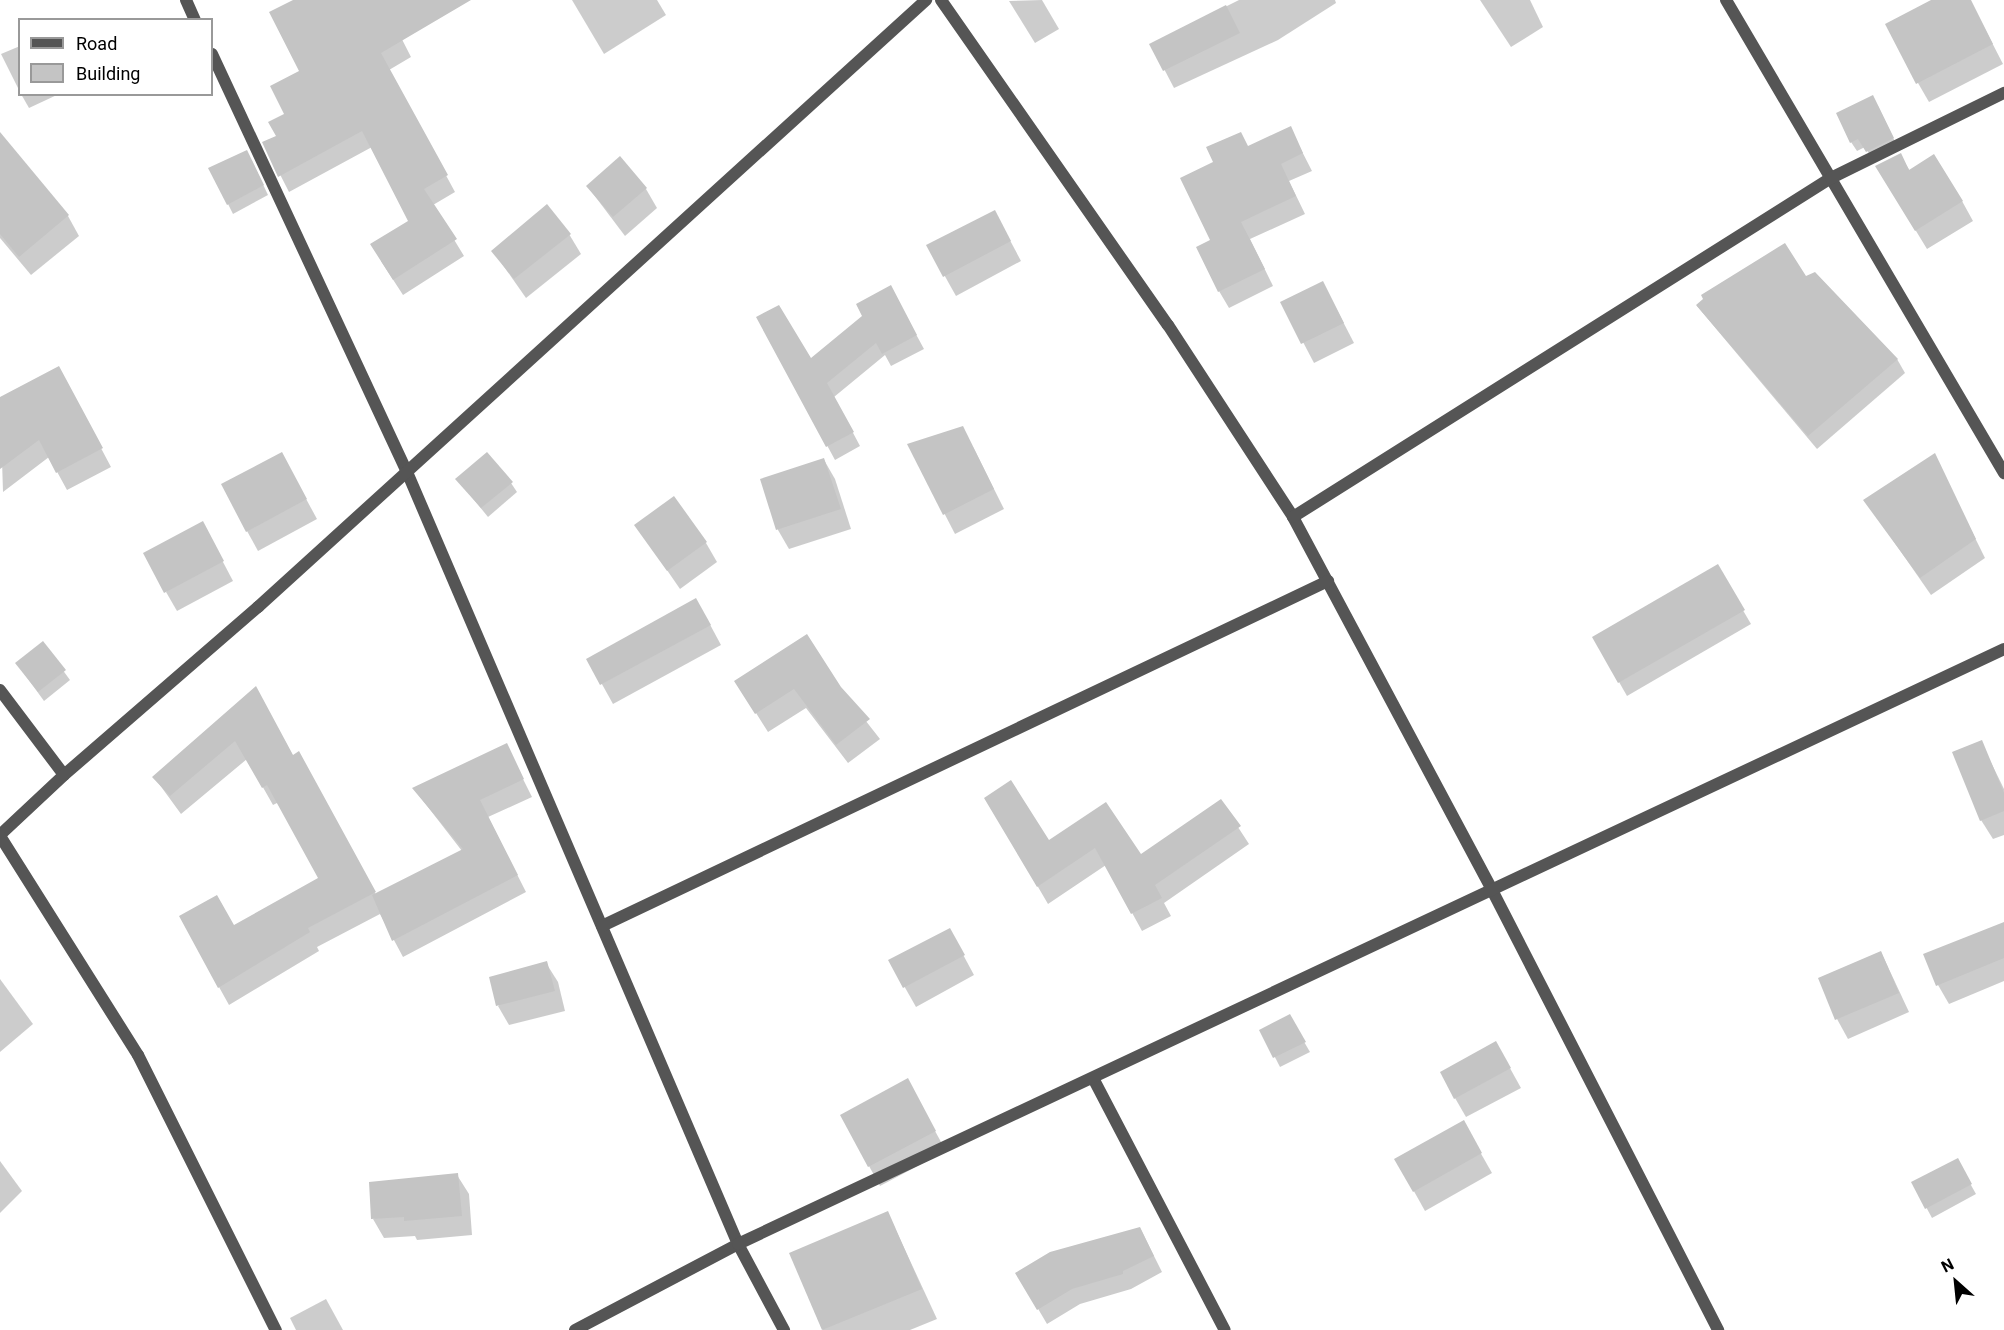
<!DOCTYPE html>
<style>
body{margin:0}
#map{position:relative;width:2004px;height:1330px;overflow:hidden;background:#fff;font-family:Roboto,sans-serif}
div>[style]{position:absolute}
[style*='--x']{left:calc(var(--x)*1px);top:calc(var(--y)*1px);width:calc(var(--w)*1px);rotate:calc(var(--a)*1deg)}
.shadow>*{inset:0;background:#0003}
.building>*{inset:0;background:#c4c4c4}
.minor>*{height:12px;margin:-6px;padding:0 6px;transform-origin:6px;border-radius:6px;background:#555}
span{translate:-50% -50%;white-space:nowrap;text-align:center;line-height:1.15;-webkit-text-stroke:5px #fff;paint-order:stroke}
.legend{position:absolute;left:18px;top:18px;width:195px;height:78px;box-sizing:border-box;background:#fff;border:2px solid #999;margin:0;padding:8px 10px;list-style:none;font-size:18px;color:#000}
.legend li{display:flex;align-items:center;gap:12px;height:30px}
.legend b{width:30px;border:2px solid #999}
.north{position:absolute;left:1926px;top:1252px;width:60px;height:60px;-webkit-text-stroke:4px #fff;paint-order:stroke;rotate:333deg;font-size:16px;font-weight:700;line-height:24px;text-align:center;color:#000}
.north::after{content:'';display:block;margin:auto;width:21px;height:27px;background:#000;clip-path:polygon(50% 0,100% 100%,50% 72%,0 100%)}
</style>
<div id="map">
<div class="shadow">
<i style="clip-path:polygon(299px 0,382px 0,411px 57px,389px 70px,455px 192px,433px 205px,464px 256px,403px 295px,381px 261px,410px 221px,372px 147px,289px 192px,264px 143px,278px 137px,301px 71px)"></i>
<i style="clip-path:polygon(572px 0,657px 0,666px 15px,604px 54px)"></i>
<i style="clip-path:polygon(1042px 0,1059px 29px,1035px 43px,1009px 1px)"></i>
<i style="clip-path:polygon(1239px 0,1335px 0,1336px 3px,1278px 40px,1174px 88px,1151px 44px)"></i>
<i style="clip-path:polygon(1480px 0,1530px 0,1543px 27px,1511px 47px)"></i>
<i style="clip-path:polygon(1934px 0,1970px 0,2003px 64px,1929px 102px,1918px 83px)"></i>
<i style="clip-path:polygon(20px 46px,20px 92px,1px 54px)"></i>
<i style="clip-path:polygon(21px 94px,59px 94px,29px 108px)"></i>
<i style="clip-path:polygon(1878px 106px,1898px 148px,1873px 160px,1865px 147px,1857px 151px,1851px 142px)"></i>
<i style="clip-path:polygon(1290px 128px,1312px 171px,1289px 181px,1305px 214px,1250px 239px,1273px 286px,1229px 308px,1219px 291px,1212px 241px,1215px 163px)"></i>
<i style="clip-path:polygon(13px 150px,68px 216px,79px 236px,31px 275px,0 238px,0 161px)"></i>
<i style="clip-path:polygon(1900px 155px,1910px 171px,1962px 201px,1973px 221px,1927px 249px,1888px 185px)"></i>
<i style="clip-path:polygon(252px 161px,268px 195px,233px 214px,228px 204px)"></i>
<i style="clip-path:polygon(588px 187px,646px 189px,657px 208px,625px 236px)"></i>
<i style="clip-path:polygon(1005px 231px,1021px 261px,956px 296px,928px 246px)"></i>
<i style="clip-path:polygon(569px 234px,581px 254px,526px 298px,493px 251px)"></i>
<i style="clip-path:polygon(1806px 278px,1897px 359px,1905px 373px,1817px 449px,1697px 306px)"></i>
<i style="clip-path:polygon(1323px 283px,1354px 343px,1314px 363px,1282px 302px)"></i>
<i style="clip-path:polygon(898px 301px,924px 349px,891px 366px,885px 355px,834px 397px,860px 446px,835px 460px,758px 318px,811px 360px)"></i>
<i style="clip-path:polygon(68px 386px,111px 467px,67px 490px,49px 457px,3px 492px,0 399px)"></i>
<i style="clip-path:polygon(909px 445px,973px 447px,1004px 509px,955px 534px)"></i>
<i style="clip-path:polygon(1934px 455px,1985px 558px,1931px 595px,1865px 500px)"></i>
<i style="clip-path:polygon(824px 460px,835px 479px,851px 529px,789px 549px,778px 530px,762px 480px)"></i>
<i style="clip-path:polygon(292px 473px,317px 519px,258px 551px,247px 531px)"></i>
<i style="clip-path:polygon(457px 479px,511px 483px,517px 492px,488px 517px)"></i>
<i style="clip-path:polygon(636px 525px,706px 543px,717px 562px,680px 589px)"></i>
<i style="clip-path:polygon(213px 543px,233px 581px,177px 611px,166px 592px)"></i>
<i style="clip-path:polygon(1717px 566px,1751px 624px,1627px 696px,1594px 638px)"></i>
<i style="clip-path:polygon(707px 619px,721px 645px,613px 704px,588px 659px)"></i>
<i style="clip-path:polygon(43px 643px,70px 680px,44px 701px,23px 672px)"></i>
<i style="clip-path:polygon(736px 681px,840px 688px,880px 739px,848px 763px,806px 708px,768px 732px)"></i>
<i style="clip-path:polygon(256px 688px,293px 756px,309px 771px,376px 895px,462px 851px,414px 789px,506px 745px,532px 797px,488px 817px,526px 892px,403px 957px,380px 914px,317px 947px,319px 951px,229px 1005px,219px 987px,233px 927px,320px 879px,279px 802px,273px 805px,247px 759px,181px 814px,154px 777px)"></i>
<i style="clip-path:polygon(1981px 742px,2004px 789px,2004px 835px,1993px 839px,1981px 820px)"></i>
<i style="clip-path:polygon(986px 798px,1049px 842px,1106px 804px,1140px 856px,1221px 801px,1249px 844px,1164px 903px,1171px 916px,1142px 931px,1106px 865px,1048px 904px)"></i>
<i style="clip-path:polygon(2004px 923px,2004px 981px,1949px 1004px,1938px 985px)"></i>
<i style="clip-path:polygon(960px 949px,974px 975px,916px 1007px,890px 961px)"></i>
<i style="clip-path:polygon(1881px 952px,1909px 1012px,1848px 1039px,1837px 1019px)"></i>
<i style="clip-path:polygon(546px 963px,558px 982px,565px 1011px,509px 1025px,498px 1006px)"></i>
<i style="clip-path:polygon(0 979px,33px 1024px,0 1052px)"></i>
<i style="clip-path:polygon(1289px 1016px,1310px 1052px,1280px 1067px,1261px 1030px)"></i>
<i style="clip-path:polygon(1496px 1043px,1521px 1088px,1466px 1117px,1455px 1098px)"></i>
<i style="clip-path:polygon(918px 1100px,946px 1151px,880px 1186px,869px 1166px)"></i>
<i style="clip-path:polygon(1463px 1122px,1492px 1173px,1425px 1211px,1396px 1159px)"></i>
<i style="clip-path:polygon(1957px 1160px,1976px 1194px,1932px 1218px,1913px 1183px)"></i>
<i style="clip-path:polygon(0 1161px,22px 1191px,0 1213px)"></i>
<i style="clip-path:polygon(457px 1175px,469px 1194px,472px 1235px,417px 1240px,415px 1236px,384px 1238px,373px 1219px)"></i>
<i style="clip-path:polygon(888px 1213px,937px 1319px,910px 1330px,823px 1330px,791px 1254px)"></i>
<i style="clip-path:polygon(1140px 1228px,1162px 1272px,1131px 1289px,1080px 1304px,1047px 1324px,1017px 1273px)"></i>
<i style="clip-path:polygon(326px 1299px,343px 1330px,296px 1330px,290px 1318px)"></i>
</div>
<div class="building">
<i style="clip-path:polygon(293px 0,471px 0,381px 53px,448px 175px,424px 189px,457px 239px,393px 280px,370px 244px,408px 221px,362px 131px,278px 177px,262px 142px,276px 136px,268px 122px,284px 114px,270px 86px,299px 71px,269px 12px)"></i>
<i style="clip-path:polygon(1931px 0,1971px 0,1993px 44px,1916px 84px,1885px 24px)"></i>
<i style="clip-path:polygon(1226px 5px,1240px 33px,1163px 71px,1149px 44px)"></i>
<i style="clip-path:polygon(1873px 95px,1894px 138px,1866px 152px,1858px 139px,1850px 143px,1836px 113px)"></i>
<i style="clip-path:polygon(1291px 126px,1303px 153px,1281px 164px,1296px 196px,1241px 222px,1265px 269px,1218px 292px,1196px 247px,1210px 240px,1180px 178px,1213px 162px,1206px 147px,1241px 132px,1248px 146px)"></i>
<i style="clip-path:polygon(0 132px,69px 215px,19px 257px,0 234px)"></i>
<i style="clip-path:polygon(247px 150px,264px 185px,227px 205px,208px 168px)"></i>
<i style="clip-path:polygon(1901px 153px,1909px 170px,1934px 154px,1963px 201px,1915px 231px,1875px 166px)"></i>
<i style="clip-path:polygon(620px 156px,647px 188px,613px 217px,586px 186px)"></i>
<i style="clip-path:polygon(547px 204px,571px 234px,514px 279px,491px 251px)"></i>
<i style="clip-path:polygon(995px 210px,1011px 241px,943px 277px,926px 245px)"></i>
<i style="clip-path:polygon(1785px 243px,1806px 276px,1815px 272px,1898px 359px,1808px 436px,1696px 305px,1703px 299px,1701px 295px)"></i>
<i style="clip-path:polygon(1323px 281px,1344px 323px,1301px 344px,1280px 302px)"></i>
<i style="clip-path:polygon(891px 285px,917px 335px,882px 354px,876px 343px,827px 383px,854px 432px,826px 447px,756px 317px,779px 305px,811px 358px,862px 316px,856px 304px)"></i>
<i style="clip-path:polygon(59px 366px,103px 448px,56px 473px,39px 440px,0 469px,0 397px)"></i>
<i style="clip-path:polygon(963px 426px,994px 489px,943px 515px,907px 444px)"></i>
<i style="clip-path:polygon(282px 452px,307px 499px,246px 532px,221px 484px)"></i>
<i style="clip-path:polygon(487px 452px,513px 482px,481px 508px,455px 479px)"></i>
<i style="clip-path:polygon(1935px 453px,1976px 539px,1920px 578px,1863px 500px)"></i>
<i style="clip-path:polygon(824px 458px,841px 509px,776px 530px,760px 479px)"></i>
<i style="clip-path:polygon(674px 496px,707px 542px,667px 571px,634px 525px)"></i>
<i style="clip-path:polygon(203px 521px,224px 561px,164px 593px,143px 553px)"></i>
<i style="clip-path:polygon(1718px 564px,1745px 610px,1618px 683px,1592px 637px)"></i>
<i style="clip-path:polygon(696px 598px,711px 625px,600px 685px,586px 659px)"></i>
<i style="clip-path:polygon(807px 634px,841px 687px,870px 719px,836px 745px,794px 689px,755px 714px,734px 681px)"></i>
<i style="clip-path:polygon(43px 641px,66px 670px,38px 692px,15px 663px)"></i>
<i style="clip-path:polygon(256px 686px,293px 755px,299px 751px,376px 892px,308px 928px,310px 932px,218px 988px,179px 916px,217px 895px,234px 925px,318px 878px,267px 785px,262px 788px,235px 741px,170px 796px,152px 777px)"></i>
<i style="clip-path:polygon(1982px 740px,2004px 793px,2004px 811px,1980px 821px,1952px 752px)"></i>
<i style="clip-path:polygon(507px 743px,524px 779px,480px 800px,518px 875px,392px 941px,372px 895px,463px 849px,412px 788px)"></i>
<i style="clip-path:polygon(1011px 780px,1049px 840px,1106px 802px,1141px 854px,1221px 799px,1241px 826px,1155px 885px,1162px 898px,1131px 914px,1095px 848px,1037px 887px,984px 798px)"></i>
<i style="clip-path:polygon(2004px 922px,2004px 958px,1936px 986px,1923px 954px)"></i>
<i style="clip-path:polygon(950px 928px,965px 955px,903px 988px,888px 960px)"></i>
<i style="clip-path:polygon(1881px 951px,1899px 993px,1835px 1020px,1818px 978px)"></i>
<i style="clip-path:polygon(547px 961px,555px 991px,496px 1006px,489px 977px)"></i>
<i style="clip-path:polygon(1290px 1014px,1306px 1042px,1273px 1058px,1259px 1030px)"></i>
<i style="clip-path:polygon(1496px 1041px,1511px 1068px,1454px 1099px,1440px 1072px)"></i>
<i style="clip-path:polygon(908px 1078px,936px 1131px,868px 1167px,840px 1115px)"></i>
<i style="clip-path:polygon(1464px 1120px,1482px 1153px,1413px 1192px,1394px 1159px)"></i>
<i style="clip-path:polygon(1958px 1158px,1972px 1184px,1925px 1209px,1911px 1182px)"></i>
<i style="clip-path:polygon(458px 1173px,462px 1216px,404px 1221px,404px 1217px,371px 1219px,369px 1182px)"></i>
<i style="clip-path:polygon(888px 1211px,922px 1289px,822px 1330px,789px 1253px)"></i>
<i style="clip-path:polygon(1140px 1227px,1154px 1256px,1123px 1271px,1123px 1274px,1072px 1289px,1037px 1310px,1015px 1273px,1050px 1252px)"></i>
</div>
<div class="minor">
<i style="--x:186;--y:0;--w:22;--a:66"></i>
<i style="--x:941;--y:0;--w:396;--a:55.1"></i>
<i style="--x:1168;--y:325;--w:229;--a:56.9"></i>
<i style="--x:1293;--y:517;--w:423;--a:61.9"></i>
<i style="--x:1492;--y:890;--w:495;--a:62.8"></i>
<i style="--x:1726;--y:0;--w:549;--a:59.56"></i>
<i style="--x:212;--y:54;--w:461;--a:65"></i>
<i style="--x:407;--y:472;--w:840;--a:66.79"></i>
<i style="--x:738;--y:1244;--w:98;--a:61.9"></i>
<i style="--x:1293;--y:517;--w:636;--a:-32.22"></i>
<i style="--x:1831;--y:178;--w:193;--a:-26.2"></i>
<i style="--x:0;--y:690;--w:106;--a:53"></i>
<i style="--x:0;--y:835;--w:88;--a:-43.2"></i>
<i style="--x:64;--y:775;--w:257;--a:-40.9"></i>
<i style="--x:258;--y:607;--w:903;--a:-42.26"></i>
<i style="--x:0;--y:836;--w:259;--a:57.8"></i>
<i style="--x:138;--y:1055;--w:308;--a:63.4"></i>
<i style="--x:602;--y:926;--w:804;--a:-25.42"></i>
<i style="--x:1093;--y:1078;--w:284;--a:62.4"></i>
<i style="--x:575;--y:1330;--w:184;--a:-27.8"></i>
<i style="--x:738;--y:1244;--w:1399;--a:-25.17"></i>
</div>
<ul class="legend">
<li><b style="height:8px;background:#555"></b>Road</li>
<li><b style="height:16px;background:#c4c4c4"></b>Building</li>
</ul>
<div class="north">N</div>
</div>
